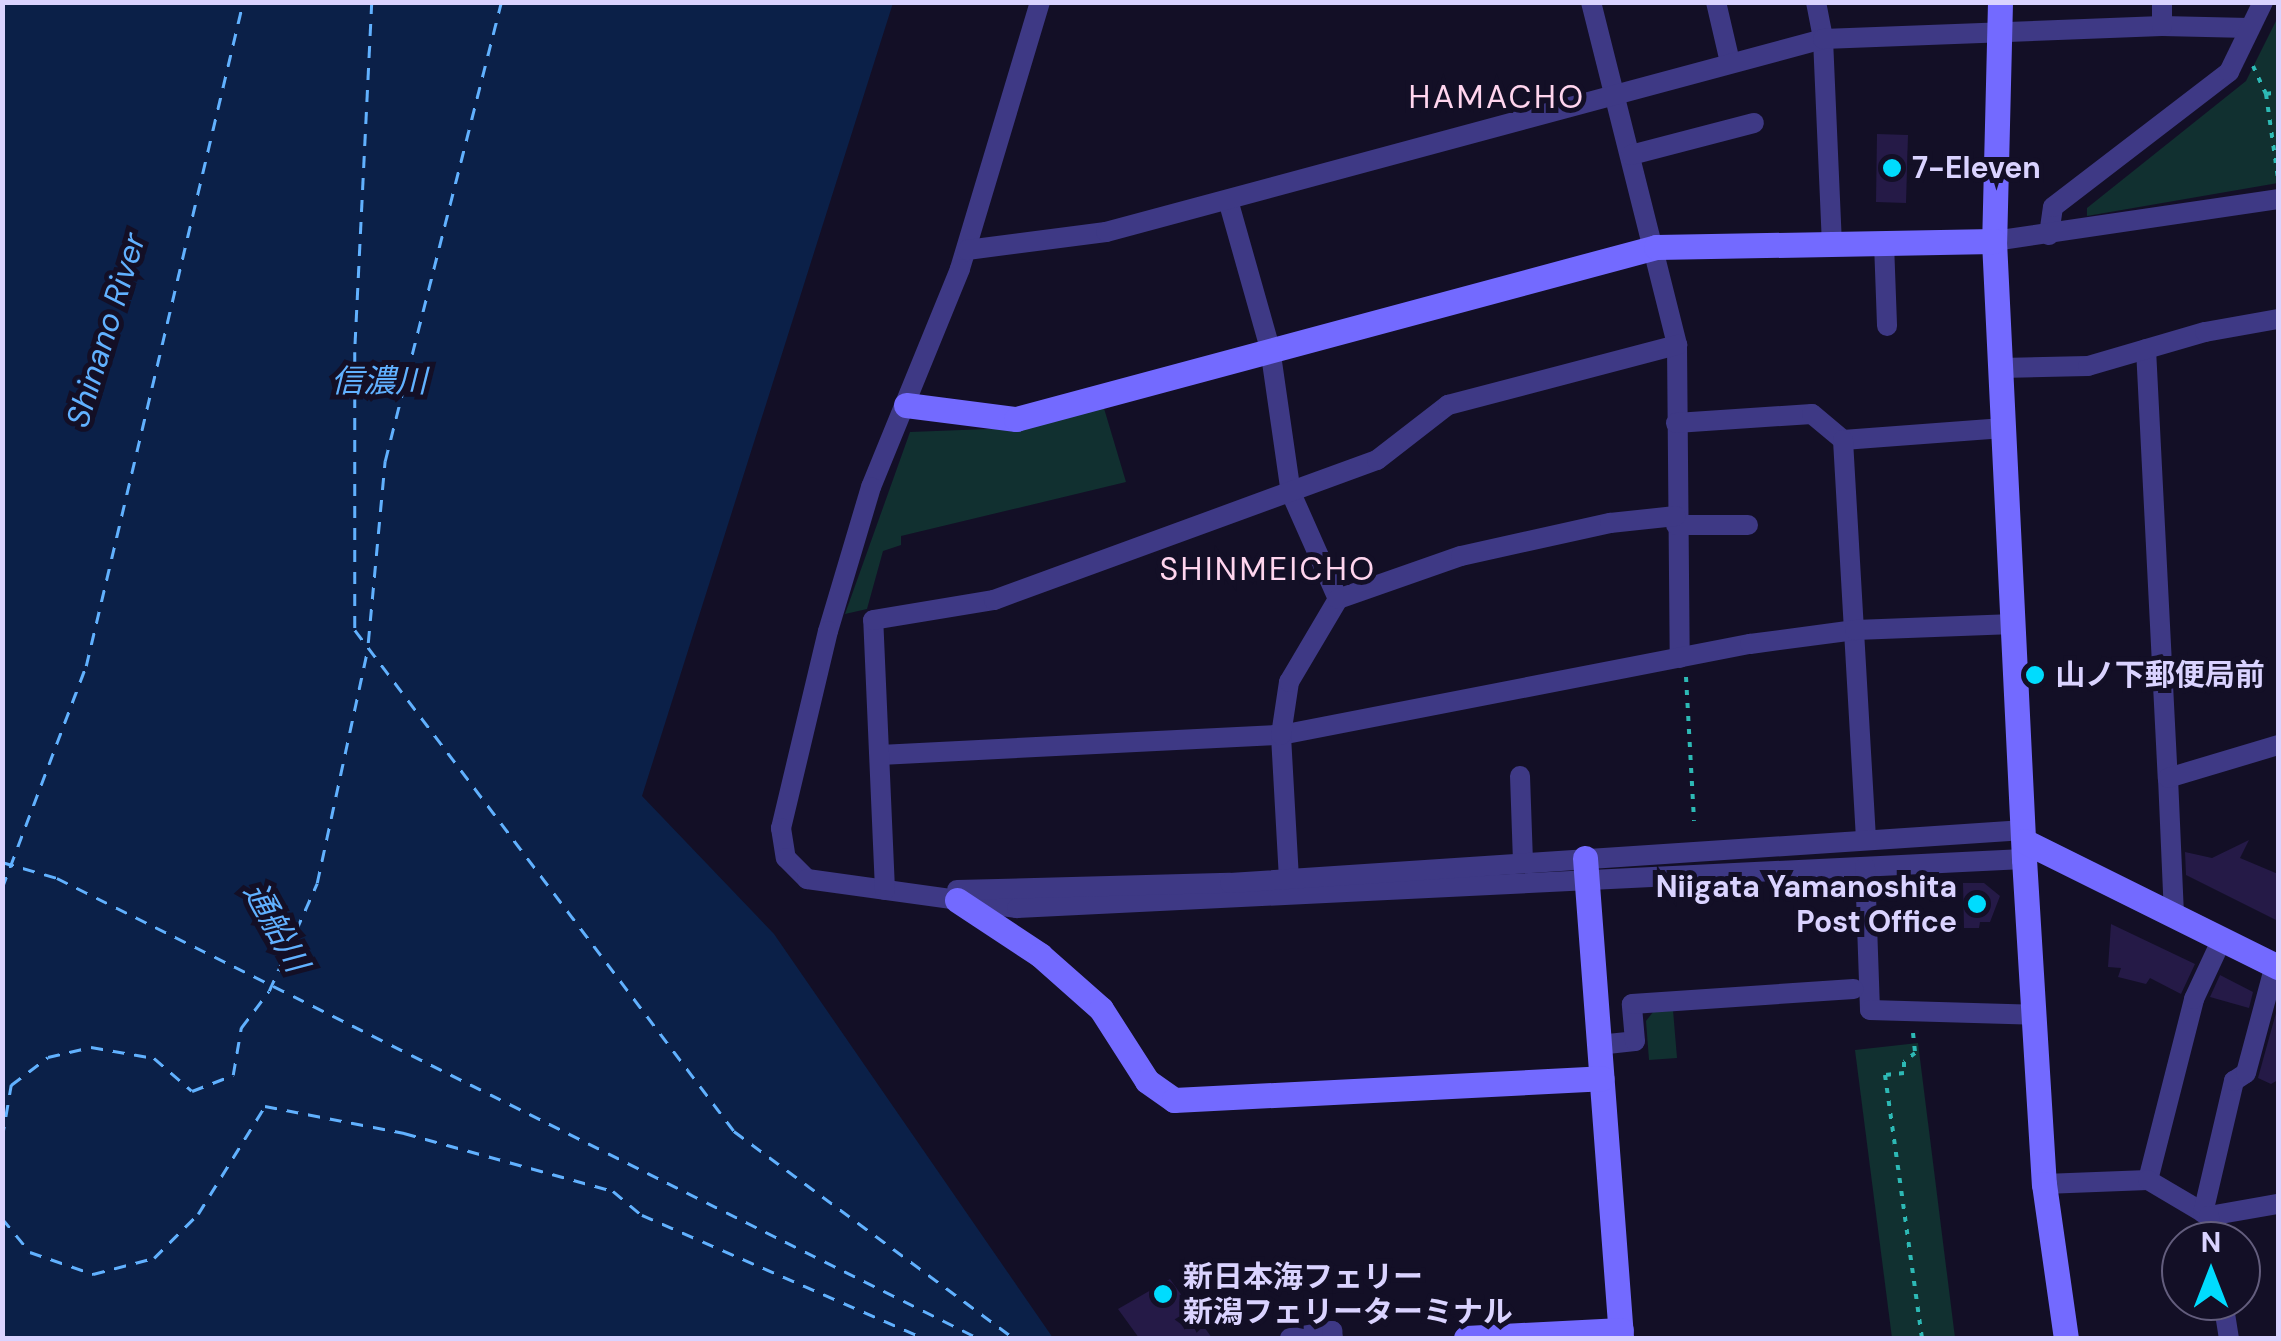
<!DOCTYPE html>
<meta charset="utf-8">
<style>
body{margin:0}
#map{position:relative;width:2281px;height:1341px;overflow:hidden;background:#130f26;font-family:"DM Sans","Noto Sans JP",sans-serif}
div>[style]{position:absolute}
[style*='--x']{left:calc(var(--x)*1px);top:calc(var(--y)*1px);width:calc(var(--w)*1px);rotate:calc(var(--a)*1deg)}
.green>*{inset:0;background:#113030}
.water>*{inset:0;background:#0b2048}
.ferry>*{height:2.5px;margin-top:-1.25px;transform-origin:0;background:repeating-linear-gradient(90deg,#61b1ff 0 12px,transparent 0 22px)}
.building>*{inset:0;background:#251a47}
.path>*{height:4px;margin-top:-2px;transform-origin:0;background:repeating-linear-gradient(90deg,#2db9b5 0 5px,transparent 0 13px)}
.street>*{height:20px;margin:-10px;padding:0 10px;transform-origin:10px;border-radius:10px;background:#3e3985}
.secondary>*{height:25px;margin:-12.5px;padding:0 12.5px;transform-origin:12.5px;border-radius:12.5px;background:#736aff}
.dots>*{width:28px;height:28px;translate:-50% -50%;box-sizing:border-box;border:5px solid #130f26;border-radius:50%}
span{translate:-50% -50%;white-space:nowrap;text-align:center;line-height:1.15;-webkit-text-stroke:10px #130f26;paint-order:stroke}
.poi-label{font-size:30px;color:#dad3ff;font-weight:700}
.left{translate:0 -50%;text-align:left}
.right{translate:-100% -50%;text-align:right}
.neighbourhood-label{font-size:32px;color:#ffd5ee;letter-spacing:2.5px}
.water-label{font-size:32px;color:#61b1ff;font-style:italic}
.frame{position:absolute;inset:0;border:5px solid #dad3ff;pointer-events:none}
.north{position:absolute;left:2161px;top:1221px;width:100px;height:100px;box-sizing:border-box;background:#130f26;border:2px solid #635d7d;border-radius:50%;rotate:0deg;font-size:28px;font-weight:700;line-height:40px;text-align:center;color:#dad3ff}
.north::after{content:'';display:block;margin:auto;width:35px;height:45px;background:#00dcfe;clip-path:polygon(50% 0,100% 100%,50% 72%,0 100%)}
</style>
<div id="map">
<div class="green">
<i style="clip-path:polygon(2278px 17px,2278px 183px,2087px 216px,2087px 208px,2246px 81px)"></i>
<i style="clip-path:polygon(1103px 405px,1126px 482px,901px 536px,901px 545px,883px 551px,867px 609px,845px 614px,910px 432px,1014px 428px)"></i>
<i style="clip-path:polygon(1673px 1010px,1677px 1058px,1649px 1060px,1646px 1021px,1653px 1012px)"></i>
<i style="clip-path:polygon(1918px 1043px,1955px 1338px,1892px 1338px,1855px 1050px)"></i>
</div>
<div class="water">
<i style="clip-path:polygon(3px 2px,893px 3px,642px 796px,774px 934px,1053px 1338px,3px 1338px)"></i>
</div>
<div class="ferry">
<i style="--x:372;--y:2;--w:350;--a:92.8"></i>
<i style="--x:355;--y:352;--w:278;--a:90"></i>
<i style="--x:355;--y:630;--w:628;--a:52.89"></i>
<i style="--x:734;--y:1131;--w:348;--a:36.5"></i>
<i style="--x:368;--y:643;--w:183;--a:-84.7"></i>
<i style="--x:385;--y:461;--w:473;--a:-75.8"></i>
<i style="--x:2;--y:862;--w:57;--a:16.2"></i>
<i style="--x:57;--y:878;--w:1029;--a:26.54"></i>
<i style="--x:2;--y:888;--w:237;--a:-69.3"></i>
<i style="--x:86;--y:666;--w:682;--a:-76.7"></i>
<i style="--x:2;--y:1138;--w:54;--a:-80.4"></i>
<i style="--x:11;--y:1085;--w:46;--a:-37.1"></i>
<i style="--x:48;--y:1057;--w:44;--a:-13.1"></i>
<i style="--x:91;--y:1047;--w:64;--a:9.9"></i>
<i style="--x:154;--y:1058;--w:50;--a:41"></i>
<i style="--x:192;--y:1091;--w:44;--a:-21.3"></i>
<i style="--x:233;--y:1075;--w:48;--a:-80.3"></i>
<i style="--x:241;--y:1028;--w:46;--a:-52.9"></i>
<i style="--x:269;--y:991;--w:118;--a:-66"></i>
<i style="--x:317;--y:883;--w:237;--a:-77.8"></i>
<i style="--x:2;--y:1218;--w:44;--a:50.5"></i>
<i style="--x:30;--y:1252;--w:67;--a:19.2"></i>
<i style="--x:93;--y:1274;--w:63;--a:-14.7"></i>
<i style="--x:154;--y:1258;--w:62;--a:-45"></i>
<i style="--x:198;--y:1214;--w:127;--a:-58.2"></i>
<i style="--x:265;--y:1106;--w:142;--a:11"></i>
<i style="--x:404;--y:1133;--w:217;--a:15.5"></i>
<i style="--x:613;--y:1191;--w:38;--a:40"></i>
<i style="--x:642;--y:1215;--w:307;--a:23.6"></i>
</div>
<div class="building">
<i style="clip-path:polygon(1877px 134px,1908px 135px,1906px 203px,1876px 202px)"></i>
<i style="clip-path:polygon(2249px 840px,2240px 858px,2278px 874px,2278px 921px,2186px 875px,2185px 852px,2212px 858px)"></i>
<i style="clip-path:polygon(1963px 883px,1984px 883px,2000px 896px,1990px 922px,1980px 922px,1979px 928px,1964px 928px)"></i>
<i style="clip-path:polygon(2111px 924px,2195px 964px,2181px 994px,2150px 978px,2146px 984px,2118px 977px,2121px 968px,2108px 967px)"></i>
<i style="clip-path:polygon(2220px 975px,2253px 992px,2249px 1008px,2210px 997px)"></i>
<i style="clip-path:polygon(2276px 1013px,2278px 1080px,2271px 1084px,2258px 1078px)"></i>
<i style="clip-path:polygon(1170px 1279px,1212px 1338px,1139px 1338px,1118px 1309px)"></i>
</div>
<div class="path">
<i style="--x:2253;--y:66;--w:31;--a:65"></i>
<i style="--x:2266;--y:94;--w:85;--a:81.9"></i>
<i style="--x:2266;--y:94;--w:12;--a:-9"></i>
<i style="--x:1686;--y:677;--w:144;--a:86.8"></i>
<i style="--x:1913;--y:1033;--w:20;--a:84"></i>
<i style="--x:1915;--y:1053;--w:14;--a:141"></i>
<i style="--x:1904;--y:1062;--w:11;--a:90"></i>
<i style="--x:1904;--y:1073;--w:19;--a:174"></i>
<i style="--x:1885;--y:1075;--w:266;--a:82"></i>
</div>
<div class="street">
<i style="--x:1040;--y:2;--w:279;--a:106.7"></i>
<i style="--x:960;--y:269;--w:235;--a:112.2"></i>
<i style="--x:871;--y:487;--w:150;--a:106.6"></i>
<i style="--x:828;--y:631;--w:203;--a:103.4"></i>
<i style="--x:781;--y:828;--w:30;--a:81"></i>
<i style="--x:786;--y:858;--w:30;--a:45"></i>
<i style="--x:807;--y:879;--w:212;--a:7.9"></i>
<i style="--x:1017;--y:908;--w:1008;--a:-2.79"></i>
<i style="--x:1591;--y:2;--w:354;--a:75.9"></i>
<i style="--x:1677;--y:345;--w:313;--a:89.5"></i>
<i style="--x:1716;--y:2;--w:62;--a:76.9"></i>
<i style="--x:1816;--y:2;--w:38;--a:79"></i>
<i style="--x:1823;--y:39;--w:205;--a:87.5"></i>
<i style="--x:2162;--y:26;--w:87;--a:1.3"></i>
<i style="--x:1631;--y:155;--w:127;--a:-14.6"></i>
<i style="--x:1228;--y:200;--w:154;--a:74.2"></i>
<i style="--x:1270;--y:348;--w:147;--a:81.8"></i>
<i style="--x:1291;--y:493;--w:116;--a:66.1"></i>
<i style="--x:2049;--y:235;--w:28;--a:-82"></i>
<i style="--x:2053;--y:207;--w:222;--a:-37.5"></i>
<i style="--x:2229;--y:72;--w:78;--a:-64.1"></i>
<i style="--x:1994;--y:241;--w:287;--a:-8.4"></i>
<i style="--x:1884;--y:243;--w:83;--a:87.9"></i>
<i style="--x:967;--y:250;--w:140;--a:-7.4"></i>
<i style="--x:1106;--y:232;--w:743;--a:-15.07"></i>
<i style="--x:1823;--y:39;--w:339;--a:-2.2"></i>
<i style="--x:2162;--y:26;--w:24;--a:-90"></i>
<i style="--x:2146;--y:349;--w:430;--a:87.1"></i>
<i style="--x:2001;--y:368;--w:87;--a:-1.3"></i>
<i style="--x:2088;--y:366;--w:122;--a:-16.2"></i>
<i style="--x:2205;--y:332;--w:74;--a:-10.1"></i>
<i style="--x:1676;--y:423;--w:136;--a:-3.8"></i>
<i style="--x:1812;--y:414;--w:40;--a:40"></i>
<i style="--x:1843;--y:440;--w:161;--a:-4.3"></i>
<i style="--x:1843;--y:440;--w:400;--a:86.7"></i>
<i style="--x:1676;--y:525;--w:72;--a:0"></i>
<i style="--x:880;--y:755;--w:401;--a:-2.9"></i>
<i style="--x:1281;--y:735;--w:478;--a:-11"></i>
<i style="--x:1750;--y:644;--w:106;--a:-7.6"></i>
<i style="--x:1855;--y:630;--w:159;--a:-2.2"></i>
<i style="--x:1520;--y:776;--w:86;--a:88"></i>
<i style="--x:1865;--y:867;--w:143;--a:88"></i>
<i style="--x:1870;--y:1010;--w:165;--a:1.7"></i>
<i style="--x:1289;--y:879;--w:144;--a:-93.2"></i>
<i style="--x:1281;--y:735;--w:54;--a:-81.4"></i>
<i style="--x:1289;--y:682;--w:96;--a:-59.4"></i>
<i style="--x:1338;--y:599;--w:130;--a:-19.3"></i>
<i style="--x:1461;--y:556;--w:153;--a:-12.5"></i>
<i style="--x:1610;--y:523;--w:66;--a:-6.1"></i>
<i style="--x:885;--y:890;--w:270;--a:-92.5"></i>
<i style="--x:873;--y:620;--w:123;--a:-9.4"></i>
<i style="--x:994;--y:600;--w:408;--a:-20.1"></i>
<i style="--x:1377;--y:460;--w:90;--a:-37.8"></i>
<i style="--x:1448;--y:405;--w:237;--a:-14.7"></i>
<i style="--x:957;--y:890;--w:273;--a:-1.5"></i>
<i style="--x:1230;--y:883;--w:796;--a:-3.82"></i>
<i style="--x:2174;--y:915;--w:137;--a:-92.5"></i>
<i style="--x:2168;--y:778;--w:115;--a:-16.7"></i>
<i style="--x:1598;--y:1045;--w:37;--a:-6"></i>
<i style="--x:1635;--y:1041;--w:37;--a:-95"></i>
<i style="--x:1632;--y:1004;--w:222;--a:-3.9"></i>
<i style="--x:2148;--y:1180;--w:187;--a:-75.7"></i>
<i style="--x:2194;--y:999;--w:66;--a:-65"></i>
<i style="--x:2044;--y:1184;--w:104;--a:-2.2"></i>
<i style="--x:2148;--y:1180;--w:71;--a:30.5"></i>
<i style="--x:2209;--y:1216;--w:70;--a:-9.9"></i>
<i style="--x:2203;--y:1213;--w:136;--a:-76.8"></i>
<i style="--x:2234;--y:1081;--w:14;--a:-34"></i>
<i style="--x:2246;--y:1073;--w:112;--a:-75"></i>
<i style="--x:2209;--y:1216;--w:25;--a:81"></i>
<i style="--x:2223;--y:1301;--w:37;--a:81"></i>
<i style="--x:1290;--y:1338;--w:43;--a:-9.5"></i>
<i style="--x:1332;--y:1331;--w:7;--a:82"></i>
</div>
<div class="secondary">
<i style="--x:2000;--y:2;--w:239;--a:91.4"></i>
<i style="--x:1994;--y:241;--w:619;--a:87.22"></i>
<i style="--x:2024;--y:859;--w:326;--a:86.5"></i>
<i style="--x:2044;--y:1184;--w:156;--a:81.9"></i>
<i style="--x:906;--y:405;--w:111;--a:7.3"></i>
<i style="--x:1016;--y:419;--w:663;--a:-15.04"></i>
<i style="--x:1656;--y:247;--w:338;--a:-1"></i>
<i style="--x:2024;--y:841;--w:284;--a:26.4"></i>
<i style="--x:1585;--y:858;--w:481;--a:85.7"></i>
<i style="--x:957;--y:900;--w:100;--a:33.5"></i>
<i style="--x:1040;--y:955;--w:81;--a:41.5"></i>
<i style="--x:1101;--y:1009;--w:85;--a:57.4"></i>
<i style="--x:1147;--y:1081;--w:33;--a:35"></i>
<i style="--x:1174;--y:1100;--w:428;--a:-2.9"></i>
<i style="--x:1466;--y:1338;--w:155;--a:-3"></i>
</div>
<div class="dots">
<i style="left:1892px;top:168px;background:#00dcfe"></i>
<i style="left:2035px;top:675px;background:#00dcfe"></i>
<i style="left:1977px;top:904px;background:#00dcfe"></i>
<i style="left:1163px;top:1294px;background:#00dcfe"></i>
</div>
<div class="poi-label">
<span class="left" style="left:1912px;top:168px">7-Eleven</span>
<span class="left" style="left:2055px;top:675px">山ノ下郵便局前</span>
<span class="right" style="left:1957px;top:904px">Niigata Yamanoshita<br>Post Office</span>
<span class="left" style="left:1183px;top:1294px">新日本海フェリー<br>新潟フェリーターミナル</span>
</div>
<div class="neighbourhood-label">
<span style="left:1497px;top:97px">HAMACHO</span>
<span style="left:1268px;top:569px">SHINMEICHO</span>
</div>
<div class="water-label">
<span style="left:106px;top:330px;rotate:-73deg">Shinano River</span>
<span style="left:379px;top:381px">信濃川</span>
<span style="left:276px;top:927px;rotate:61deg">通船川</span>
</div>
<div class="frame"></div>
<div class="north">N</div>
</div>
